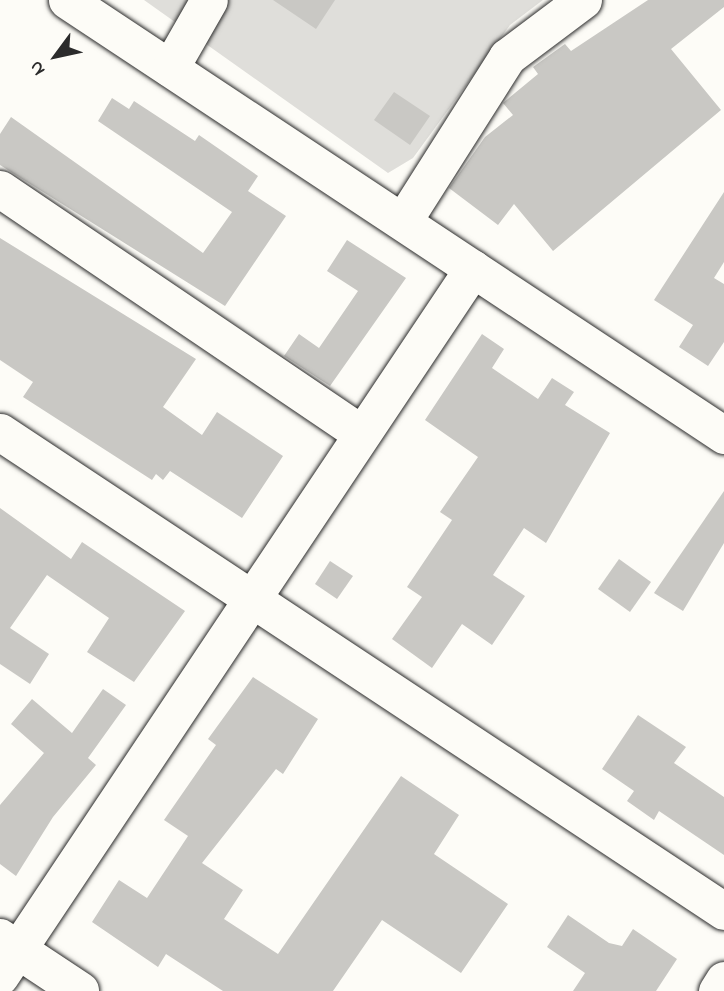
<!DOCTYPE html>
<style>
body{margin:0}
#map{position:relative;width:724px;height:991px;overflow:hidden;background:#fdfcf7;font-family:"Indie Flower",sans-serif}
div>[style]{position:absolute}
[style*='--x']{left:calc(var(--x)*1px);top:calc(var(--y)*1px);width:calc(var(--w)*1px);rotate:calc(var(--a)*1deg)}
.green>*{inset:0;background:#dfdeda}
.building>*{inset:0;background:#c9c8c4}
.roads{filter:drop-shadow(0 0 2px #2b2b2b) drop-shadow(0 0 2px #2b2b2b)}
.minor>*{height:37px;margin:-18.5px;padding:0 18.5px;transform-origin:18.5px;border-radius:18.5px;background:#fdfcf7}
.major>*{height:38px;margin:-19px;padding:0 19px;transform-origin:19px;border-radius:19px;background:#fdfcf7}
span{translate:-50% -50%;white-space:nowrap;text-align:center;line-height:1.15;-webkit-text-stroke:7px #fdfcf7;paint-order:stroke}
.north{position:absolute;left:21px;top:21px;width:70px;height:70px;-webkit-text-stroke:5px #fdfcf7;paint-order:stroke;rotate:237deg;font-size:19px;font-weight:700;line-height:28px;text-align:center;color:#2b2b2b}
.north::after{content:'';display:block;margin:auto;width:24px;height:32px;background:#2b2b2b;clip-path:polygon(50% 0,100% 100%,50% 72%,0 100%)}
</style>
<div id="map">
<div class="green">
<i style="clip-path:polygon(144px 0,543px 0,510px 25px,413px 158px,388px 173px)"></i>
</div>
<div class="building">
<i style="clip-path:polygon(273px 0,335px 0,316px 29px)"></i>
<i style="clip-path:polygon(648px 0,724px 0,724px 7px,671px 49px,721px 110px,553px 251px,514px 204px,498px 225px,449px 188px,485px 137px,513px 115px,503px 103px,538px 74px,533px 67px,565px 44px,571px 51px)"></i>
<i style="clip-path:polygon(394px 92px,430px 116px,410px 145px,374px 120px)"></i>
<i style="clip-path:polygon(112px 98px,129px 109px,134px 101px,195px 141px,199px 135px,258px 176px,248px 191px,286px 216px,225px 306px,0 165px,0 134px,11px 117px,203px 253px,232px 212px,98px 121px)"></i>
<i style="clip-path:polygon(724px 192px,724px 262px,714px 278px,724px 284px,724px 342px,708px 366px,679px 347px,693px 325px,654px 300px)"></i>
<i style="clip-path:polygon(0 238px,196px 359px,163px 407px,202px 435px,217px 412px,283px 456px,242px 518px,170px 471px,163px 480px,156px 474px,152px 480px,23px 397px,33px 382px,0 360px)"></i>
<i style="clip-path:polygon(347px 240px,406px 278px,330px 386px,284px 356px,299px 334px,319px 348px,358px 291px,327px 271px)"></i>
<i style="clip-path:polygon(482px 334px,504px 349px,492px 368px,538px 399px,552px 378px,574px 392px,565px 405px,610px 433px,546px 543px,524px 528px,493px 575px,525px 596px,492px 645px,462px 624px,432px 668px,392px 639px,422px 597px,407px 587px,452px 520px,440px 512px,478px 457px,425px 420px)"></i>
<i style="clip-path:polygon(724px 491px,724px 543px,683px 611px,654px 593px)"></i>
<i style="clip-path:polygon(0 508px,71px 559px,82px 542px,185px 611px,134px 682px,87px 652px,109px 618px,47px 575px,10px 628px,49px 654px,30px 684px,0 664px)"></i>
<i style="clip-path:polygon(619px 559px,651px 582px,630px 612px,598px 589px)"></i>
<i style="clip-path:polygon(330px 561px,353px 576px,337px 599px,315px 584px)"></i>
<i style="clip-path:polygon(253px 677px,318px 719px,283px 774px,276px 769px,202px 863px,243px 890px,224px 919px,278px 954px,401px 776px,459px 815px,434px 854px,508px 904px,461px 973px,382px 920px,333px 991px,223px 991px,166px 954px,158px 967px,92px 922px,119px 880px,147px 898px,188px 836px,164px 820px,216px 745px,208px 739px)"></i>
<i style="clip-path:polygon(103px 689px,126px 705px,88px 758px,96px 765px,53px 817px,16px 876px,0 864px,0 805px,44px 753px,11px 724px,32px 699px,72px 733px)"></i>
<i style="clip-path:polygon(638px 715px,686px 747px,674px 763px,724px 797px,724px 855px,659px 811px,654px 820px,627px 801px,634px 791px,602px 769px)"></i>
<i style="clip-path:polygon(568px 915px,609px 943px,622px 946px,633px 929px,677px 959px,656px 991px,573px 991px,585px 973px,547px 947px)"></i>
</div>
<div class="roads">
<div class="minor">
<i style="--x:67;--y:0;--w:788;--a:33.51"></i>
<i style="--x:170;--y:68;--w:78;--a:-60.2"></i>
<i style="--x:0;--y:189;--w:436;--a:34.1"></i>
<i style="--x:405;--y:218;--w:191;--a:-57.6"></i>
<i style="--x:507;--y:57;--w:95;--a:-36.9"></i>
<i style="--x:0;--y:432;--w:868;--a:33.49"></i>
<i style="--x:0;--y:976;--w:851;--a:-56.25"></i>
<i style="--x:717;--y:991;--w:13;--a:-58"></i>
</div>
<div class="major">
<i style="--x:0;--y:938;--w:96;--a:33.5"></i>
</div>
</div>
<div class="north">N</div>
</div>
